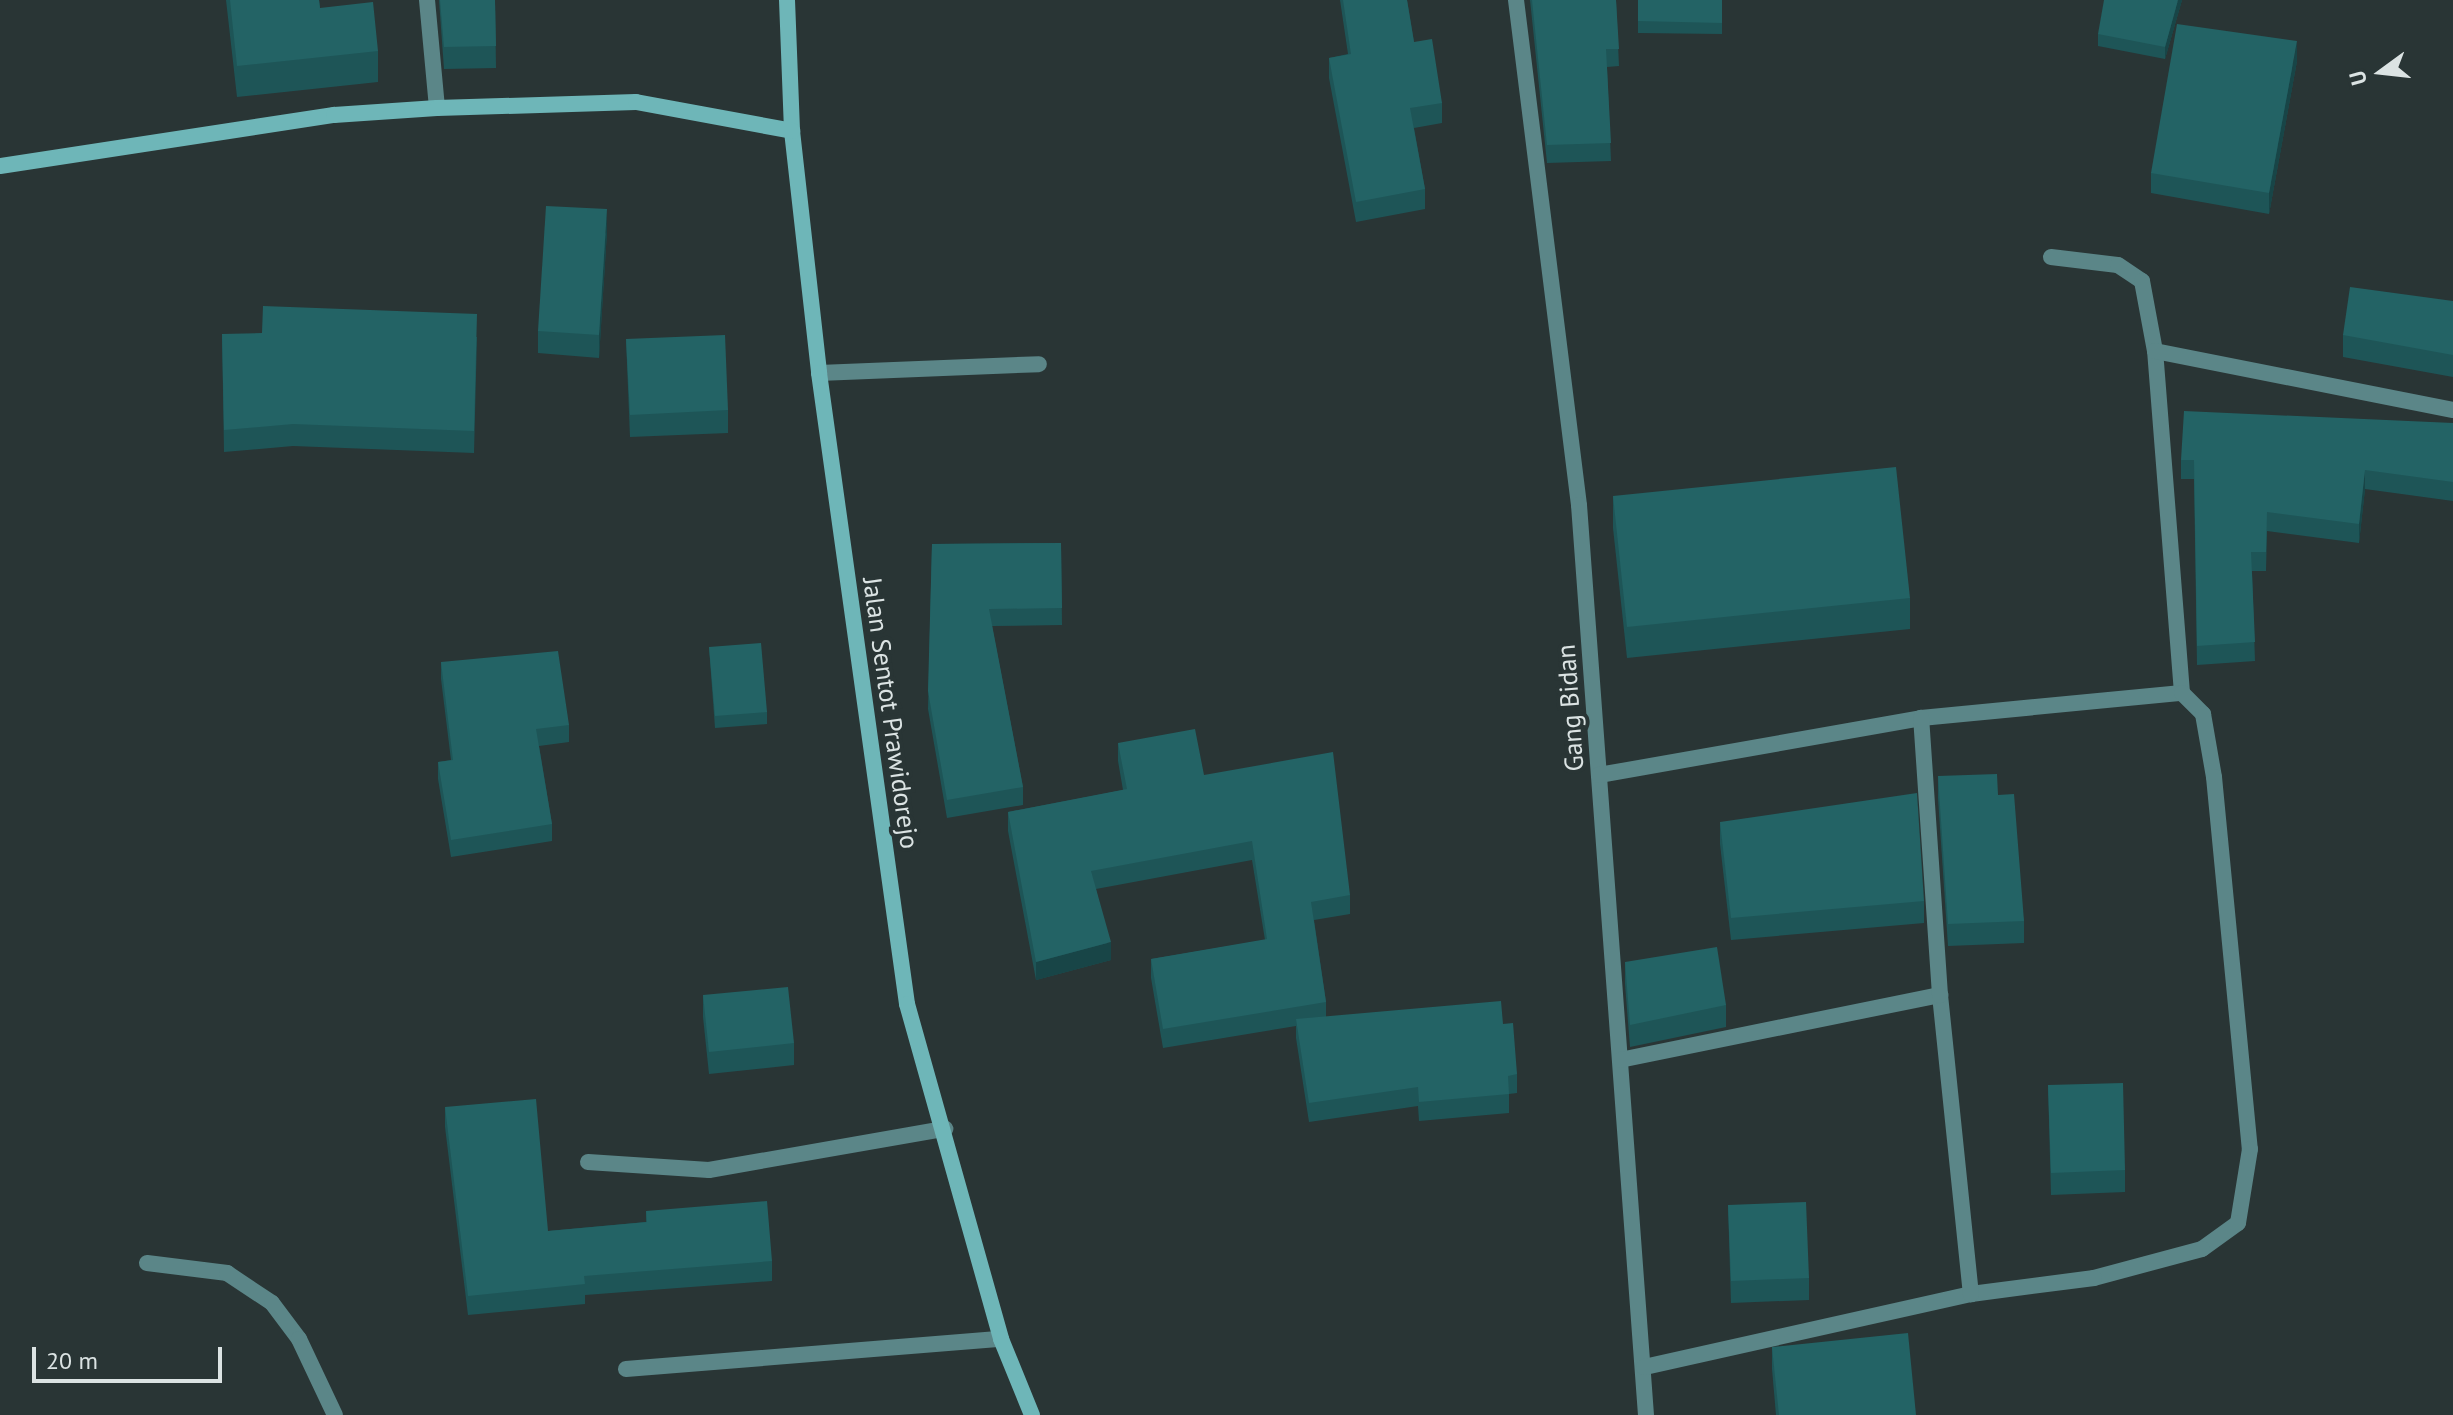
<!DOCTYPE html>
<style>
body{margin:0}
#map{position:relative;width:2453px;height:1415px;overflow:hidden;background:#293535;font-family:"PT Sans",sans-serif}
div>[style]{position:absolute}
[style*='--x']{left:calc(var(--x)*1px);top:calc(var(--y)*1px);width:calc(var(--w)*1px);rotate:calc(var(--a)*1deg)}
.street>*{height:16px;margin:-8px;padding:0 8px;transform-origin:8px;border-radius:8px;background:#5b8688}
.secondary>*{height:16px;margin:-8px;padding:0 8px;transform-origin:8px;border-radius:8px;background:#6eb6b8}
.wall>*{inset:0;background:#1e5557}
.shaded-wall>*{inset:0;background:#184547}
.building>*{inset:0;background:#236365}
span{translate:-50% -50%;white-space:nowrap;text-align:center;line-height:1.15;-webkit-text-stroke:8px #293535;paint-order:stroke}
.street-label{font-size:26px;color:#dbe3e3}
.north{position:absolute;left:2341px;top:32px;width:80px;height:80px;-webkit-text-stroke:6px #293535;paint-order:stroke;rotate:255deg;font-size:22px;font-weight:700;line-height:32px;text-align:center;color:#dbe3e3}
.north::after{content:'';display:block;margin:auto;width:28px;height:36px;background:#dbe3e3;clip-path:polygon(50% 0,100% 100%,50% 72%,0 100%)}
.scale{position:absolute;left:32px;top:1347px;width:190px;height:36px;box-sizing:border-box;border:4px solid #dbe3e3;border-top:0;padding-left:10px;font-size:24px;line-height:28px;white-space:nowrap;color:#dbe3e3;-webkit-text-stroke:6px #293535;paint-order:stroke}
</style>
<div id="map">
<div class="street">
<i style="--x:427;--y:0;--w:108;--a:84.7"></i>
<i style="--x:1516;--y:0;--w:509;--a:82.89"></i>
<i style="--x:1579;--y:505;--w:912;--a:85.79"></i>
<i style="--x:2051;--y:257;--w:67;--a:6.8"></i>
<i style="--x:2118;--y:265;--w:29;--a:34"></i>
<i style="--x:2142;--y:281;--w:71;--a:79.5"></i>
<i style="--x:819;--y:373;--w:220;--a:-2.3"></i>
<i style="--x:2182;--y:693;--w:343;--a:-94.5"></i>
<i style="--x:2155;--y:351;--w:304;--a:11.2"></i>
<i style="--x:1599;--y:775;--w:327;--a:-10"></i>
<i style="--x:1921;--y:718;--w:262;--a:-5.5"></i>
<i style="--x:2182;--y:693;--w:30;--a:45"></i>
<i style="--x:2203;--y:714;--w:64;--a:80.1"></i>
<i style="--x:2214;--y:777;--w:374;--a:84.5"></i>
<i style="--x:2250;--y:1149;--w:75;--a:99.2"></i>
<i style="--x:2238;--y:1223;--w:44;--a:144.2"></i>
<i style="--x:2202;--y:1249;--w:112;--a:165"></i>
<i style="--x:2094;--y:1278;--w:124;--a:172.6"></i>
<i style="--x:1971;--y:1294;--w:335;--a:167.4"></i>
<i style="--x:1940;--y:995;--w:301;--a:84.1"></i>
<i style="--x:1620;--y:1060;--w:327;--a:-11.5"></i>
<i style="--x:1940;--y:995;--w:278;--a:-93.9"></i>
<i style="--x:588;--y:1162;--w:121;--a:3.8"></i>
<i style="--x:709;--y:1170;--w:240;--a:-9.9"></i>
<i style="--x:147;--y:1263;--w:81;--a:7.1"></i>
<i style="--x:227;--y:1273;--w:54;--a:33.7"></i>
<i style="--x:272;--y:1303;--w:45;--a:53.1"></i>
<i style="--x:299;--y:1339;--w:84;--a:64.7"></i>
<i style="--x:626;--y:1369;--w:376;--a:-4.6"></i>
</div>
<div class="secondary">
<i style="--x:787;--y:0;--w:131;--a:87.8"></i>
<i style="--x:792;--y:131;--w:244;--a:83.6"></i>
<i style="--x:819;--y:373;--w:637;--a:82.06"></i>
<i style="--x:907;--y:1004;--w:348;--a:74.3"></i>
<i style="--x:1001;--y:1339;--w:82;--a:67.8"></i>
<i style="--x:0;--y:166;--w:338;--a:-8.7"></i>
<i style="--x:334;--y:115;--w:103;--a:-3.9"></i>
<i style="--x:437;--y:108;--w:199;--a:-1.7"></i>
<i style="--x:636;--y:102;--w:159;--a:10.5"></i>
</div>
<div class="wall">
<i style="clip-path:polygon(226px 0,319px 0,320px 8px,378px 51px,378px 82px,237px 97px)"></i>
<i style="clip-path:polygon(439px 0,495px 0,496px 68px,444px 69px)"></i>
<i style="clip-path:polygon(1340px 0,1407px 0,1414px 42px,1442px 103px,1442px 123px,1414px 128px,1425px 189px,1425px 209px,1356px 222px,1329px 78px,1329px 58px,1348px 54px)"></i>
<i style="clip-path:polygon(1530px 0,1616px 0,1619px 66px,1607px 67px,1611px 161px,1547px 163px)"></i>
<i style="clip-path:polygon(1638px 0,1722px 0,1722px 34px,1638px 33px)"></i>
<i style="clip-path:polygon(2182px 0,2165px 59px,2098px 46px,2098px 34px)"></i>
<i style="clip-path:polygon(2297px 61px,2269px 214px,2151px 193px,2151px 173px)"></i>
<i style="clip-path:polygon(607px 231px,599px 358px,538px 353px,538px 331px)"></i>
<i style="clip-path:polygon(2453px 301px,2453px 377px,2343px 357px,2343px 335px)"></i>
<i style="clip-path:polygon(222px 334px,477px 337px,474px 453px,293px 446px,224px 452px)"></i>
<i style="clip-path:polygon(626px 339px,728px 410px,728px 433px,630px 437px)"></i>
<i style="clip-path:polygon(2453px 423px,2453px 501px,2365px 489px,2359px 543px,2267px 531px,2266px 571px,2252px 571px,2255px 661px,2197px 665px,2194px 479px,2181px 479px,2181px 460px)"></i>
<i style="clip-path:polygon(1613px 496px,1910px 598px,1910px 629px,1627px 658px,1613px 528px)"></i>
<i style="clip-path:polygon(1061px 543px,1062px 625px,992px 626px,1023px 787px,1023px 805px,947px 818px,928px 709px,932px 544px)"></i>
<i style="clip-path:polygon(709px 647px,767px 712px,767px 724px,715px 728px)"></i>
<i style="clip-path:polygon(441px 662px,569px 725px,569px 742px,539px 746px,552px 824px,552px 841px,451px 857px,438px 779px,438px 762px,451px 760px,441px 679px)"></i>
<i style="clip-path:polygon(1118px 743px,1204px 775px,1350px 895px,1350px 914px,1314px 920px,1326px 1002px,1326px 1017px,1503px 1024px,1517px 1074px,1517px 1093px,1509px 1094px,1509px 1113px,1419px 1121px,1418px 1106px,1309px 1122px,1296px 1038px,1296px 1026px,1163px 1048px,1151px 978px,1151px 959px,1265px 940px,1252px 860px,1096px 889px,1111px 960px,1036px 980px,1008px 831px,1008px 812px,1123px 790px,1118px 761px)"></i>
<i style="clip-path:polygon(1938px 776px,1998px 795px,2024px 921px,2024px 943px,1948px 946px,1938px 798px)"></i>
<i style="clip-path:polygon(1720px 822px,1924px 901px,1924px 923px,1731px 940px,1720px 844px)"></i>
<i style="clip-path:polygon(1625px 962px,1726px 1005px,1726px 1027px,1630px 1047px,1625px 984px)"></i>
<i style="clip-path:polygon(703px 995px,794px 1043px,794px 1065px,709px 1074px,703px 1017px)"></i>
<i style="clip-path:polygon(2048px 1085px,2125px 1170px,2125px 1192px,2051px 1195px)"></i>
<i style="clip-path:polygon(445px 1107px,548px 1231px,646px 1222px,646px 1211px,772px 1261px,772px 1281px,585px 1295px,585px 1304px,468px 1315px,445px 1127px)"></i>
<i style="clip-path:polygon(1728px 1205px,1809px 1278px,1809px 1300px,1731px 1303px)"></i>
<i style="clip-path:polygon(1772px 1347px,1916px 1415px,1776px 1415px,1772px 1369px)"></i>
</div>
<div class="shaded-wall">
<i style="clip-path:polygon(2178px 0,2182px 0,2165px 59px,2165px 47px)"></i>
<i style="clip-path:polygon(2297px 41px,2297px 61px,2269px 214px,2269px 193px)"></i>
<i style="clip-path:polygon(607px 209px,607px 231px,599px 358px,599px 335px)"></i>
<i style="clip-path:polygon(2365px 470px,2365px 489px,2359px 543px,2359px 524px)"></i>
<i style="clip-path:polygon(1111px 942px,1111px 960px,1036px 980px,1036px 962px)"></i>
</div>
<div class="building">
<i style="clip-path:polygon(230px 0,319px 0,320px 8px,373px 2px,378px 51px,237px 66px)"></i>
<i style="clip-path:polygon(440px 0,495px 0,496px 46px,444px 47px)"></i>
<i style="clip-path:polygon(1343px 0,1407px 0,1414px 42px,1432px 39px,1442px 103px,1410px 108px,1425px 189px,1356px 202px,1329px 58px,1351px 54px)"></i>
<i style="clip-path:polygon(1532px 0,1616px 0,1619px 49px,1606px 49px,1611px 143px,1547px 145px)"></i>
<i style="clip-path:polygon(1638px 0,1722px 0,1722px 23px,1638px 21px)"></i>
<i style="clip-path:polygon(2104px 0,2178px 0,2165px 47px,2098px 34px)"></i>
<i style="clip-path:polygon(2177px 24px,2297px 41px,2269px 193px,2151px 173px)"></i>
<i style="clip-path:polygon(546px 206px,607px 209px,599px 335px,538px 331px)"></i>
<i style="clip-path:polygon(2350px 287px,2453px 301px,2453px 355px,2343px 335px)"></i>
<i style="clip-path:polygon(263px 306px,477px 314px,474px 431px,293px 424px,224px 430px,222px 334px,262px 333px)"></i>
<i style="clip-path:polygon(725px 335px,728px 410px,630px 415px,626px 339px)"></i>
<i style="clip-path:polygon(2184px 411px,2453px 423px,2453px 482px,2365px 470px,2359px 524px,2267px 512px,2266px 552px,2251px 552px,2255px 642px,2197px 646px,2194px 460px,2181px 460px)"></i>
<i style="clip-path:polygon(1896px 467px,1910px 598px,1627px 627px,1613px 496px)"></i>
<i style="clip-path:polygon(1061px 543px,1062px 608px,989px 609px,1023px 787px,947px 800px,928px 691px,932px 544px)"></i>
<i style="clip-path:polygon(761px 643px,767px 712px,715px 716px,709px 647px)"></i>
<i style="clip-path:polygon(558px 651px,569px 725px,536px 729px,552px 824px,451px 840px,438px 762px,453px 760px,441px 662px)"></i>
<i style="clip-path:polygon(1195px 729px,1204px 775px,1333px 752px,1350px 895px,1311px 902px,1326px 1002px,1163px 1029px,1151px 959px,1267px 939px,1252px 841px,1091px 871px,1111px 942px,1036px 962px,1008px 812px,1127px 789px,1118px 743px)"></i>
<i style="clip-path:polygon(1997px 774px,1998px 795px,2014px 794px,2024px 921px,1948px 924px,1938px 776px)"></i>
<i style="clip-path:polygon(1917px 793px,1924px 901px,1731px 918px,1720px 822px)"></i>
<i style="clip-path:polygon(1717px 947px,1726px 1005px,1630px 1025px,1625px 962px)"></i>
<i style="clip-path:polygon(788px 987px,794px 1043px,709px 1052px,703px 995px)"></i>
<i style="clip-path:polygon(1501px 1001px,1503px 1024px,1513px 1023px,1517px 1074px,1508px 1076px,1509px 1094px,1419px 1102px,1418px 1087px,1309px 1103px,1296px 1019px)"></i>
<i style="clip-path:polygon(2123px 1083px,2125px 1170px,2051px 1173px,2048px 1085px)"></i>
<i style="clip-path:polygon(536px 1099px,548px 1231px,647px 1222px,646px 1211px,767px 1201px,772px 1261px,584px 1276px,585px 1284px,468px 1296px,445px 1107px)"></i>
<i style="clip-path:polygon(1806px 1202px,1809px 1278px,1731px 1281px,1728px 1205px)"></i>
<i style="clip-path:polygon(1908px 1333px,1916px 1415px,1779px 1415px,1772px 1347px)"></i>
</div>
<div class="street-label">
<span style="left:1570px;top:708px;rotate:-94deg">Gang Bidan</span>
<span style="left:891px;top:713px;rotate:82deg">Jalan Sentot Prawidorejo</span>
</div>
<div class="north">U</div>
<div class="scale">20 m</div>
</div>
